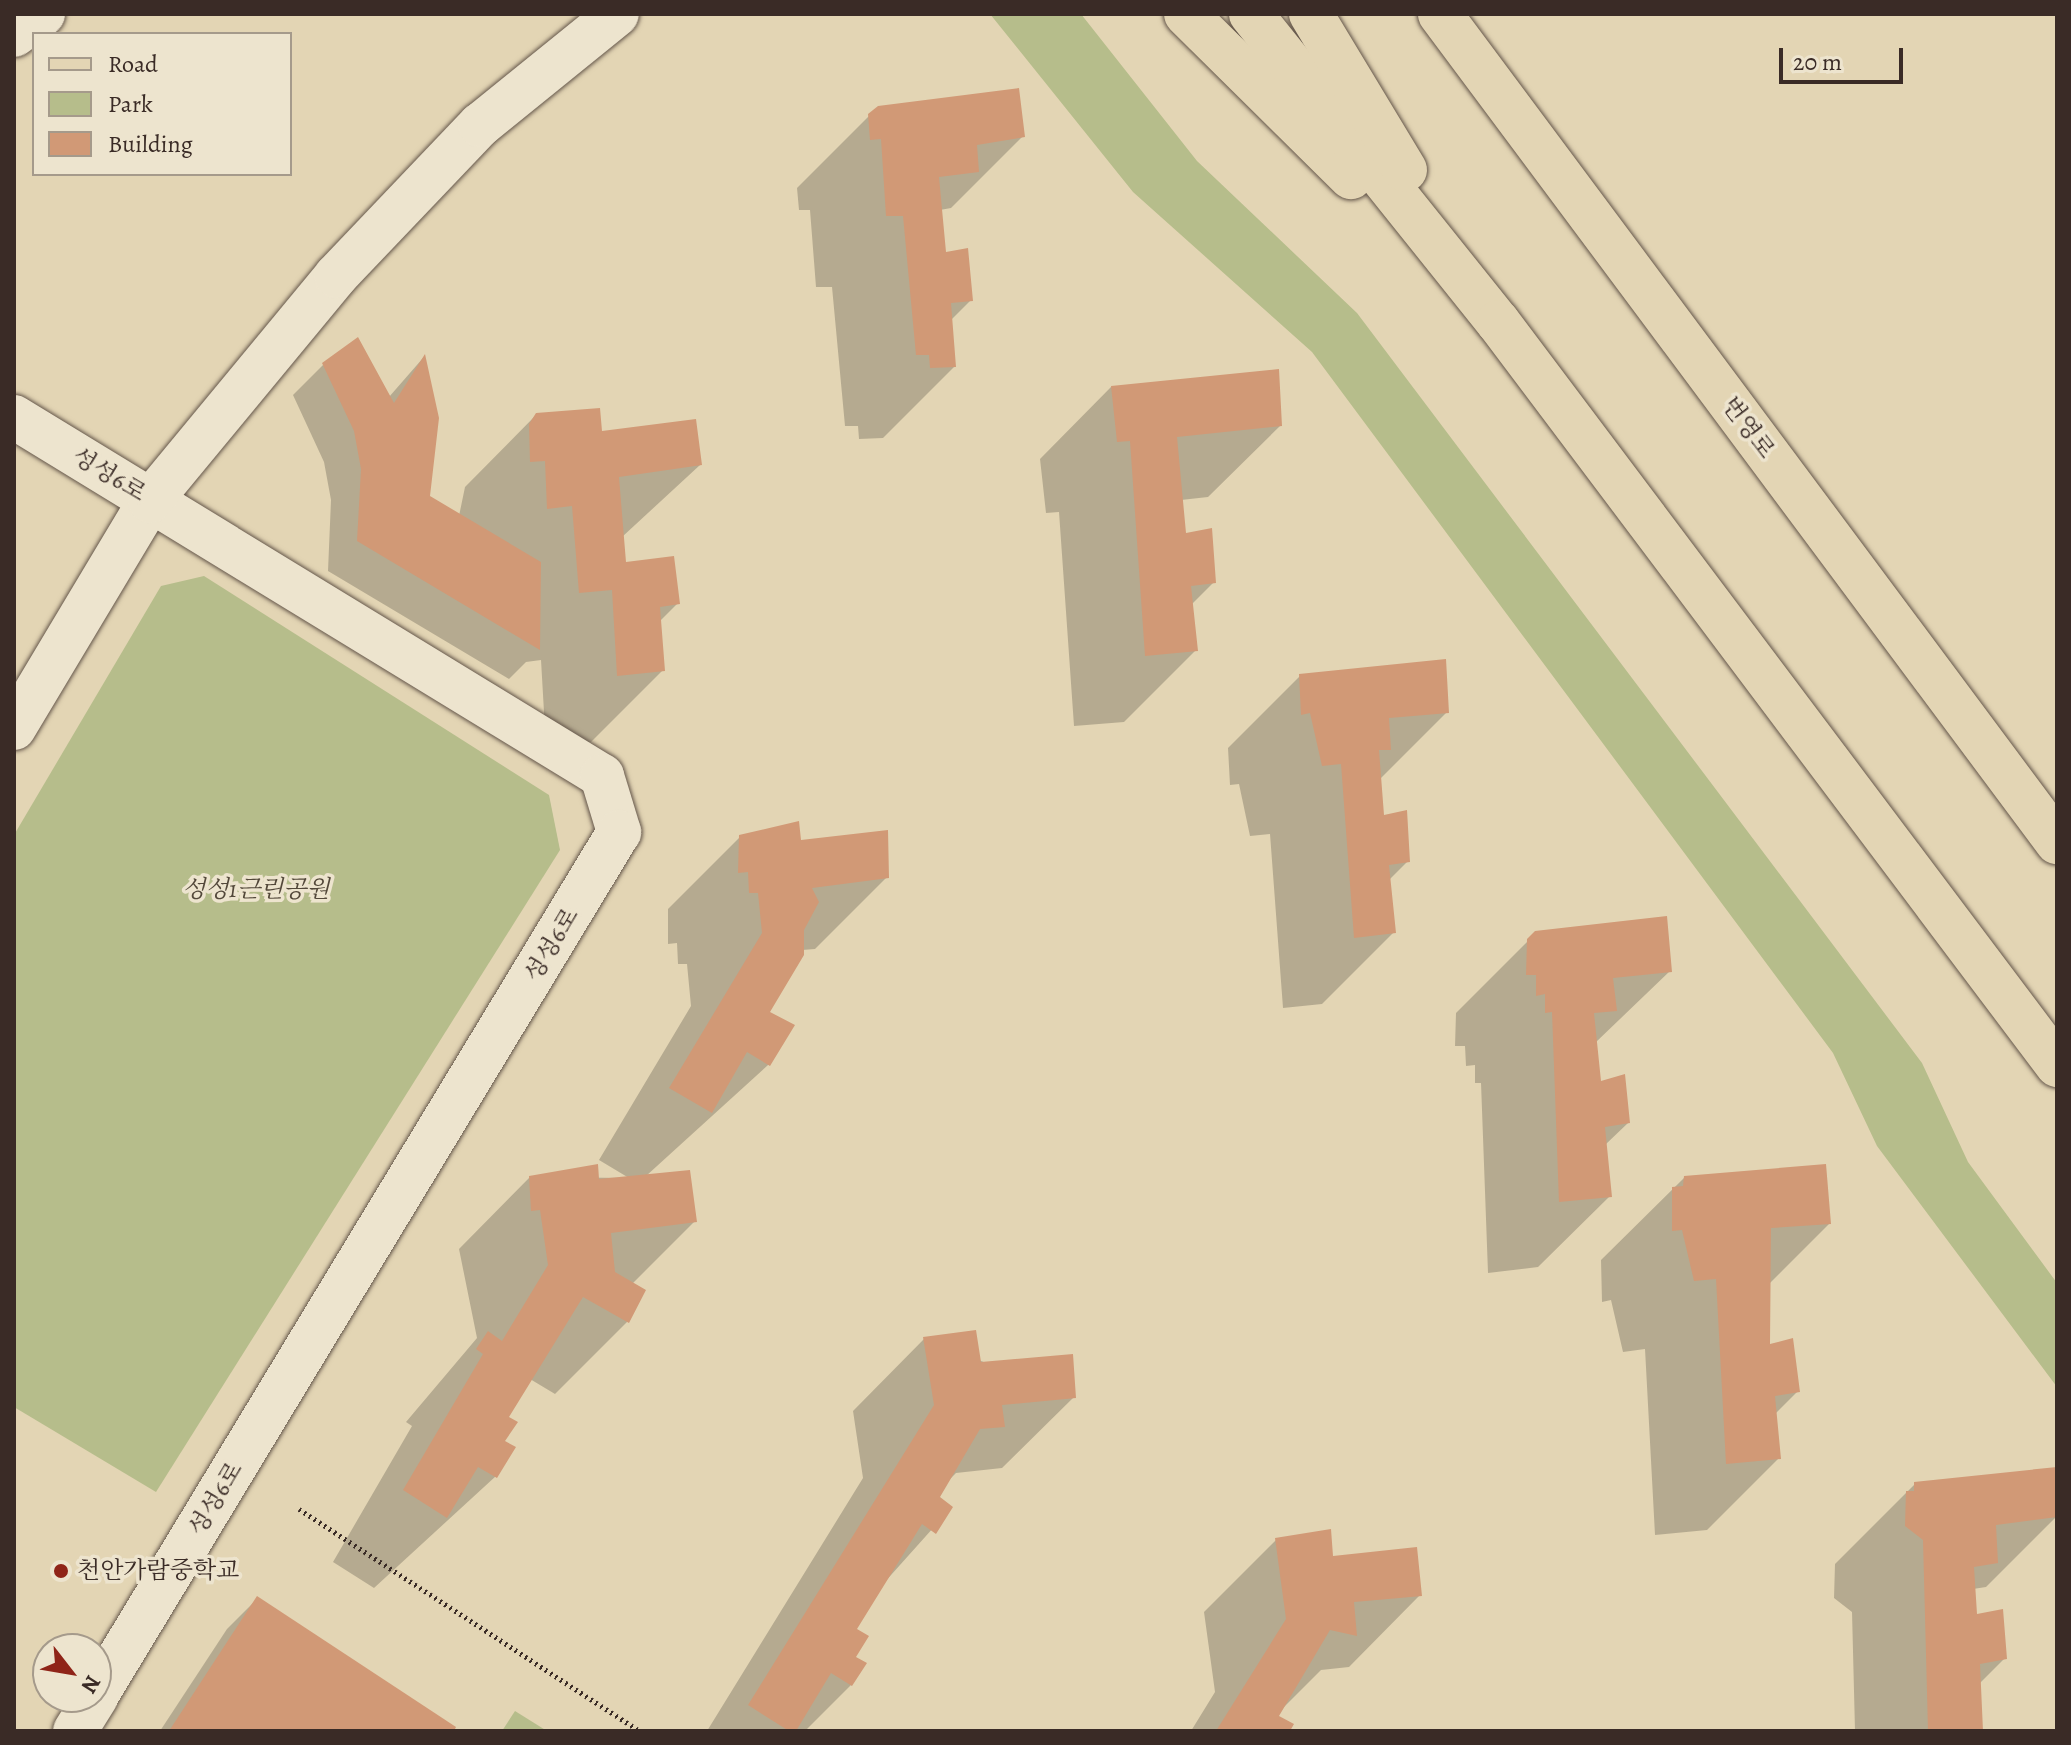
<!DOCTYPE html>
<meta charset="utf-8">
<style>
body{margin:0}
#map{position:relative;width:2071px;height:1745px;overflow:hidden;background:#e3d5b4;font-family:Alegreya,"Noto Serif KR",serif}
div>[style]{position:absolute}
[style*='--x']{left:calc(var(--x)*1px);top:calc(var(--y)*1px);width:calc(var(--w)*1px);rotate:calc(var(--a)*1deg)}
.green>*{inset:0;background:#b6bd8b}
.shadow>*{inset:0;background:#0003}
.building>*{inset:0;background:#d19976}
.path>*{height:5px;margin-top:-2.5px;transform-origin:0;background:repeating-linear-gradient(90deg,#3a2b26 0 2px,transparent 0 6px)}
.roads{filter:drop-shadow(0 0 2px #64564a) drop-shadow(0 0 2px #64564a)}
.minor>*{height:44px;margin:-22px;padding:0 22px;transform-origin:22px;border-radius:22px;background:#ede4ce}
.major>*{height:44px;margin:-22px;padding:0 22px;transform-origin:22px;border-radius:22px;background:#e3d5b4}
.dots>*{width:22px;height:22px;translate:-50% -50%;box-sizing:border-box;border:4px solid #ede4ce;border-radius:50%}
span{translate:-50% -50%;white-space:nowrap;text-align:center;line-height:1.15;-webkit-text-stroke:7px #ede4ce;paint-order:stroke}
.street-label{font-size:24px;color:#3a2b26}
.park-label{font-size:24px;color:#53483a;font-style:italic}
.poi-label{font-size:24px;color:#3a2b26}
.left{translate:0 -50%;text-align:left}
.frame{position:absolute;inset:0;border:16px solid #3a2b26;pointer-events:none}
.legend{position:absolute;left:32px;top:32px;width:260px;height:144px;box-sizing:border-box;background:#ede4ce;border:2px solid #a59a8b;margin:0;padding:10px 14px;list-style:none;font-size:24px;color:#3a2b26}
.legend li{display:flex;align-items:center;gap:16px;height:40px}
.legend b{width:40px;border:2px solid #a59a8b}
.north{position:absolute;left:32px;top:1633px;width:80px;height:80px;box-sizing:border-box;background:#ede4ce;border:2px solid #a59a8b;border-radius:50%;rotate:121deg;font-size:22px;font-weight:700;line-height:32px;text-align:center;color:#3a2b26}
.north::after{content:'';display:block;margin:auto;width:28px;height:36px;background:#8f2418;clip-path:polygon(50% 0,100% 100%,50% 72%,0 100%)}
.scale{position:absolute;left:1779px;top:48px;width:124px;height:36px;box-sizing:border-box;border:4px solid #3a2b26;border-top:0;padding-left:10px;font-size:24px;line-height:28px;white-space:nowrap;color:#3a2b26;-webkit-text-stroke:6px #ede4ce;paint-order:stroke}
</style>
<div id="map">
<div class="green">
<i style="clip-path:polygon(990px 14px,1081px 14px,1197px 161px,1357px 313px,1922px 1063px,1968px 1162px,2057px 1283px,2057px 1387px,1877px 1146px,1833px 1053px,1312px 352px,1133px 192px)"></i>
<i style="clip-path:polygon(204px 576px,549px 795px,560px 850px,156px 1492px,14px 1407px,14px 835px,161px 586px)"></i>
<i style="clip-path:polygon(515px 1711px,547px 1731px,502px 1731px)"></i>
</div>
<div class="shadow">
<i style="clip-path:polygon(869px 116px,1023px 136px,951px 208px,940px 210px,944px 255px,971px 300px,950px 321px,954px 367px,883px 438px,859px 439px,858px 426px,845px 426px,832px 287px,816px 287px,810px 210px,799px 210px,797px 188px)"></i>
<i style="clip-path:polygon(423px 358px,428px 498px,459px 516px,465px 487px,537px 414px,700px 465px,622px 537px,624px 564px,678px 603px,659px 622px,663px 670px,591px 742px,546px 747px,541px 660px,526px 662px,509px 679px,328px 571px,331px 500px,324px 462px,293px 395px,323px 365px,389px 397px)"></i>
<i style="clip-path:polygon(1111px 387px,1280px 426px,1208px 497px,1181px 500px,1184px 536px,1214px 582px,1191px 605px,1196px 650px,1124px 722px,1074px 726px,1059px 512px,1046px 513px,1040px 459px)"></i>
<i style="clip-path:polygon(1300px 676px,1447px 712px,1379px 780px,1382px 817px,1408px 861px,1389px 880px,1394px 932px,1322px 1004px,1283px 1008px,1270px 834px,1250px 836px,1239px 784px,1230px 785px,1228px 748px)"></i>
<i style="clip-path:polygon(797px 824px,799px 842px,887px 877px,815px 949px,802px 950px,767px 1013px,768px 1065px,646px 1176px,695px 1221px,632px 1284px,643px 1291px,627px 1322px,555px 1394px,530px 1379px,506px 1418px,496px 1476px,374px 1588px,333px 1562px,412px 1426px,406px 1422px,477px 1338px,459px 1249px,530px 1177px,629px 1178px,599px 1160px,691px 1006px,687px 964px,678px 964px,677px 943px,668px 944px,668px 909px,740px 837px)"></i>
<i style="clip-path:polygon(1536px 933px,1670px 971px,1595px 1043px,1599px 1083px,1628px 1123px,1605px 1145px,1610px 1196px,1538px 1267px,1488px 1273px,1481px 1083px,1475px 1083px,1475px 1065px,1466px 1066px,1465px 1046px,1455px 1046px,1456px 1013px)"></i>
<i style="clip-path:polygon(1684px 1178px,1829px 1224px,1764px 1289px,1769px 1347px,1798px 1391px,1775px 1414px,1779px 1458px,1707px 1530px,1655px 1535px,1645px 1349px,1623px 1352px,1611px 1300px,1602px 1302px,1601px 1260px)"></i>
<i style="clip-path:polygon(924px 1339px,1074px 1397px,1002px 1468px,956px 1473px,944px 1485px,937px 1497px,951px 1508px,883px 1584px,855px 1630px,851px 1685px,805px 1731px,707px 1731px,863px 1478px,853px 1411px)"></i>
<i style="clip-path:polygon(1915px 1484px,2057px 1502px,2057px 1516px,1986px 1587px,1973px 1589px,1975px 1617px,2005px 1658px,1979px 1684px,1981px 1731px,1855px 1731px,1852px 1612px,1834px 1598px,1835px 1564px)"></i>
<i style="clip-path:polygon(1276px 1540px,1420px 1595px,1349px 1667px,1321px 1670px,1284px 1707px,1277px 1717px,1288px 1731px,1191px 1731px,1215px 1692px,1204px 1612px)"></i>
<i style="clip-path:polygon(257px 1599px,451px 1731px,160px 1731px,227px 1629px)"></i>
</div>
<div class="building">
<i style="clip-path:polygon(1019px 88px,1025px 137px,977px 145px,979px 172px,939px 177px,946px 252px,968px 248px,973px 301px,951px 303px,956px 367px,930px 368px,929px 355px,916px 355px,903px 216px,886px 216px,881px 139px,870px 140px,868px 114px,878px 106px)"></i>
<i style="clip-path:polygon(358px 337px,394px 403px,425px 354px,439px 418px,430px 496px,541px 562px,540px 650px,357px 541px,361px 469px,354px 431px,322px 363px)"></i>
<i style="clip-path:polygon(1279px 369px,1282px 426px,1177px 437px,1186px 533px,1212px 528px,1216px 583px,1191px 586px,1198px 651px,1145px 656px,1130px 441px,1117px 442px,1111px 386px)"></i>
<i style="clip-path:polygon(600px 408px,602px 431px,696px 419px,702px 465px,619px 477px,626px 562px,674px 556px,680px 604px,660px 607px,665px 671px,617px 676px,612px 590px,579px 593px,572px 506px,547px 509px,545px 461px,530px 462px,529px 424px,536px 413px)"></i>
<i style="clip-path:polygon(1446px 659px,1449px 713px,1389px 718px,1391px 750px,1379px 750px,1384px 815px,1407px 810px,1410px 862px,1389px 865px,1396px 933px,1354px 938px,1341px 764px,1322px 766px,1310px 713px,1301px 715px,1299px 674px)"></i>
<i style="clip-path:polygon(799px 821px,801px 840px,888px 830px,889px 878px,812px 888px,819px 902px,804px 930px,804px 955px,770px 1012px,795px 1025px,770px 1066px,747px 1052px,712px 1113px,669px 1088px,762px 933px,758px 893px,749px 893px,748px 872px,738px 873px,739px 835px)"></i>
<i style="clip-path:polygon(1667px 916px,1672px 972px,1613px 978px,1617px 1011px,1594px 1013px,1601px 1081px,1625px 1074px,1630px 1123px,1605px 1127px,1612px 1197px,1559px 1202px,1552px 1012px,1545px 1013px,1545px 994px,1536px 996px,1536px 975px,1526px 975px,1527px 939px,1535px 931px)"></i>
<i style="clip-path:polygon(598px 1164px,599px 1179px,690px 1170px,697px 1222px,611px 1233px,615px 1272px,646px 1290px,629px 1323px,583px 1297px,509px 1417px,518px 1422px,505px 1441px,516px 1447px,497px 1478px,478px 1467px,447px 1518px,403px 1490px,483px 1354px,476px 1349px,488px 1331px,502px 1341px,548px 1265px,540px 1210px,531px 1211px,529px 1176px)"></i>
<i style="clip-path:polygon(1826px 1164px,1831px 1224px,1771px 1228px,1770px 1344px,1793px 1338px,1800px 1392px,1775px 1396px,1781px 1459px,1726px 1464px,1716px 1279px,1694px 1281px,1682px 1230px,1672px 1231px,1672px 1187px,1683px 1186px,1684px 1176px)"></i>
<i style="clip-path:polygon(976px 1330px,981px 1362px,1073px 1354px,1076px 1398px,1002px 1405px,1005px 1427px,980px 1429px,940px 1497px,953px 1507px,936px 1534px,922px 1524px,857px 1629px,869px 1636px,856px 1657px,867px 1663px,852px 1686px,831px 1673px,796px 1731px,789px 1731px,748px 1705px,934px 1405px,923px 1337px)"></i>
<i style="clip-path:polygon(2057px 1467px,2057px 1517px,1996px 1525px,1998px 1563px,1974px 1567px,1977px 1614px,2003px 1609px,2007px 1659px,1980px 1664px,1983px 1731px,1928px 1731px,1923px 1540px,1905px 1526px,1906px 1491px,1914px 1491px,1914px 1482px)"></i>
<i style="clip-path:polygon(1331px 1529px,1333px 1556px,1417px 1547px,1422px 1596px,1354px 1602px,1357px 1636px,1330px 1630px,1279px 1716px,1294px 1724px,1290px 1731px,1216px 1731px,1286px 1619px,1275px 1538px)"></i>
<i style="clip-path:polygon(257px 1596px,456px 1727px,454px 1731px,169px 1731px)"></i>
</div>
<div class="path">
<i style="--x:299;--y:1509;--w:406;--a:33.1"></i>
</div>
<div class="roads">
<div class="minor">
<i style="--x:14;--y:35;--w:36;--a:-36"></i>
<i style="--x:14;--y:417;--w:689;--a:31.41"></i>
<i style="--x:602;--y:776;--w:59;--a:73.1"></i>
<i style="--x:619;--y:832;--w:1010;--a:121.19"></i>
<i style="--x:14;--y:728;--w:265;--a:-59.1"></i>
<i style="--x:150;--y:501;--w:292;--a:-50.4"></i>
<i style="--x:336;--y:276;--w:209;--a:-46.4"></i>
<i style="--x:480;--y:125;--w:176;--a:-39"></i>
<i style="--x:75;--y:1731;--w:40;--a:-58"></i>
</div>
<div class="major">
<i style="--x:1186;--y:14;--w:232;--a:44.7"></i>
<i style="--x:1251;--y:14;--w:395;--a:51.3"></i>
<i style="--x:1498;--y:322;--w:930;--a:53.04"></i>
<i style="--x:1311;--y:14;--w:182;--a:58.9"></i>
<i style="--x:1440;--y:14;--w:1033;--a:53.31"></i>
</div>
</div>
<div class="dots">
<i style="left:61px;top:1571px;background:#8f2418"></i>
</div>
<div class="street-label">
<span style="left:1748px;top:428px;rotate:53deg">번영로</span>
<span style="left:109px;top:475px;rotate:31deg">성성6로</span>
<span style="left:552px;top:945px;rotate:-59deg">성성6로</span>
<span style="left:216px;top:1499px;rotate:-59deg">성성6로</span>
</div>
<div class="park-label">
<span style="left:256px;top:890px">성성1근린공원</span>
</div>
<div class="poi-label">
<span class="left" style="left:77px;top:1571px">천안가람중학교</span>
</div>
<div class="frame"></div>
<ul class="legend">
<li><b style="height:10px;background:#e3d5b4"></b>Road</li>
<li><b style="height:22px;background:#b6bd8b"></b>Park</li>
<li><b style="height:22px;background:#d19976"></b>Building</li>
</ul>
<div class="north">N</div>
<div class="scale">20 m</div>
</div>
